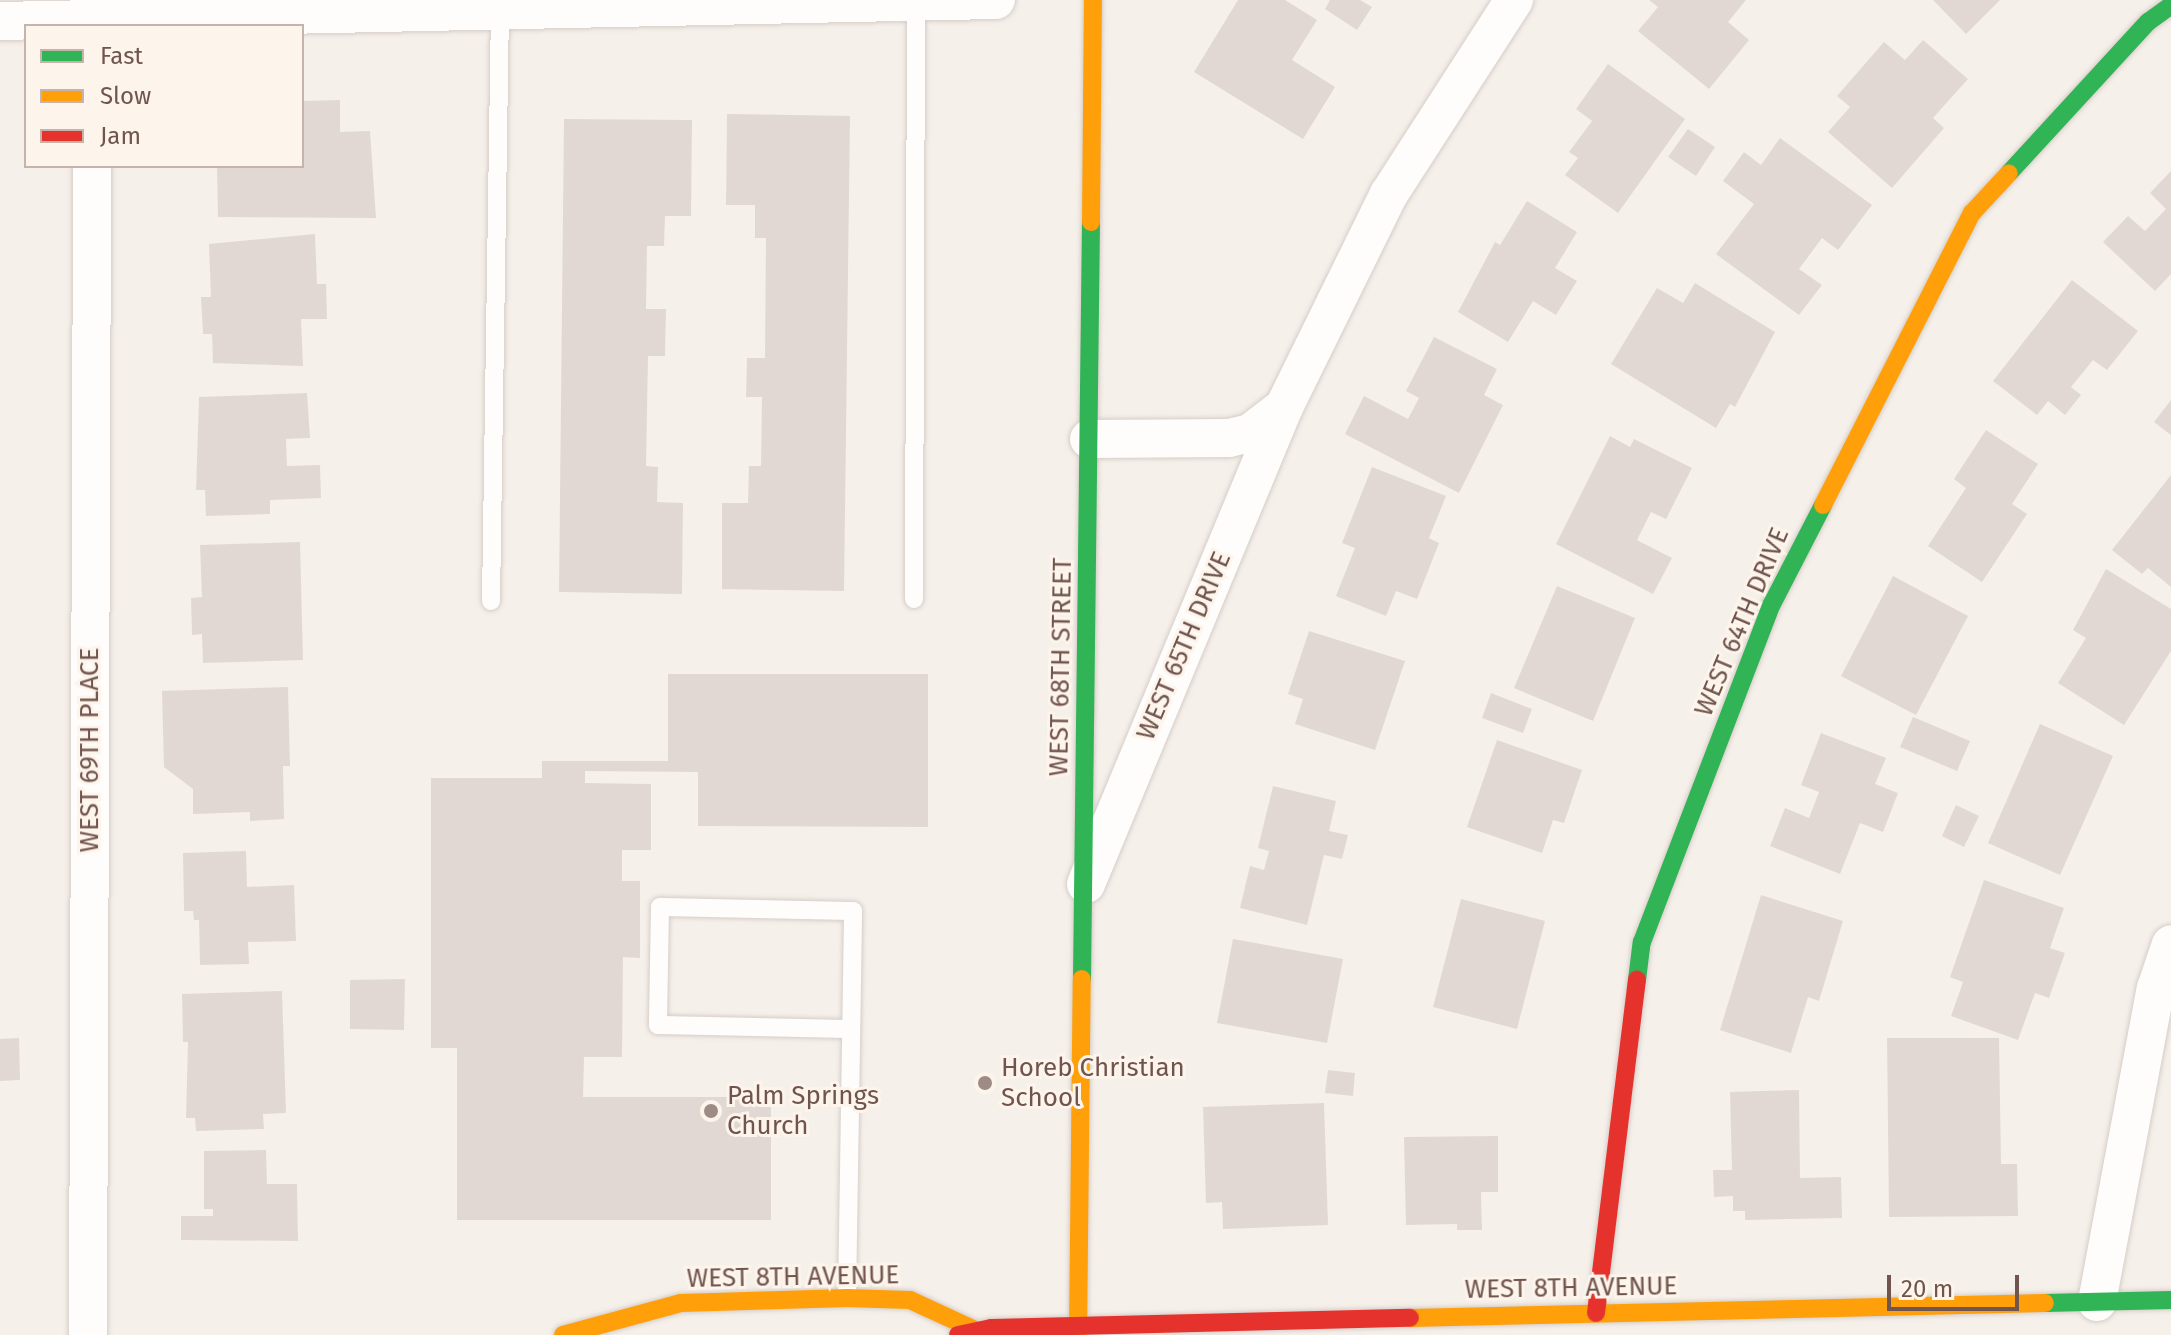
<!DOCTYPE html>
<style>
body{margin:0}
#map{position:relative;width:2171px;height:1335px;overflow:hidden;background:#f6f0ea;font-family:"Fira Sans",sans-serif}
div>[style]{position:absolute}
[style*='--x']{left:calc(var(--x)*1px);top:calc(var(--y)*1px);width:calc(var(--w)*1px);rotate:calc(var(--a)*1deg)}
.building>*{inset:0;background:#e2d8d3}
.roads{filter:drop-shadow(0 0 2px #d5cdc8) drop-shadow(0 0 2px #d5cdc8)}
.lane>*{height:18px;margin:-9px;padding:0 9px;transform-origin:9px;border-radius:9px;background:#fefdfc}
.street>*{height:38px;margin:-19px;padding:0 19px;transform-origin:19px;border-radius:19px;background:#fefdfc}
.fast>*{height:18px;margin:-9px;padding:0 9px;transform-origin:9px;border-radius:9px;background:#30b455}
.slow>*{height:18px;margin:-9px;padding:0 9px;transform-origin:9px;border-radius:9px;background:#ff9f0a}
.jam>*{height:18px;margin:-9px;padding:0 9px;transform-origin:9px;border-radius:9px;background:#e5322d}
.dots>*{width:22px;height:22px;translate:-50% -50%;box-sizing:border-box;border:4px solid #fdf4eb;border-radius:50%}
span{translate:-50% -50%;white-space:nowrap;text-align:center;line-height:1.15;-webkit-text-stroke:6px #fdf4eb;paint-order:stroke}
.street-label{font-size:26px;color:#70554e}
.poi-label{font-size:26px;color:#70554e}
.left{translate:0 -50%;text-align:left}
.legend{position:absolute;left:24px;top:24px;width:280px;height:144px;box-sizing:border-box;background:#fdf4eb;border:2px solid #c5b4ac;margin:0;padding:10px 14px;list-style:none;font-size:24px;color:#70554e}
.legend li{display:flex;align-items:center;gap:16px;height:40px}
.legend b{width:40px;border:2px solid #c5b4ac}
.scale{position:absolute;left:1887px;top:1275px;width:132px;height:36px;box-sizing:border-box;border:4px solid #70554e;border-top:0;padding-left:10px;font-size:24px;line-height:28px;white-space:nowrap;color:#70554e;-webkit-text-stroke:6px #fdf4eb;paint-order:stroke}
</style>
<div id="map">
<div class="building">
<i style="clip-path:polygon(1238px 0,1285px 0,1317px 20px,1292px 60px,1335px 87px,1303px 139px,1194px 72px)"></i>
<i style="clip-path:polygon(1330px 0,1360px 0,1372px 7px,1357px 30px,1325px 9px)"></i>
<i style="clip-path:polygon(1649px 0,1746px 0,1728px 22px,1749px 40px,1709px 89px,1638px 31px,1658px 7px)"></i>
<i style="clip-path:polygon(1933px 0,2000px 0,1966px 34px)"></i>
<i style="clip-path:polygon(1923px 40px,1968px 79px,1933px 118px,1944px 128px,1892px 188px,1828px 132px,1850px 107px,1837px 96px,1884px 42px,1905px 60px)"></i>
<i style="clip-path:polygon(1608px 64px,1685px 119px,1618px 213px,1565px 175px,1578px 158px,1569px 152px,1592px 121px,1576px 109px)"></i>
<i style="clip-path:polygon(340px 100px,340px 132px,370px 131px,376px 218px,218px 217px,217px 166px,302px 166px,302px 101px)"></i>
<i style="clip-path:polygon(727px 114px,850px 116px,844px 591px,722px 589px,722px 503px,748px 503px,749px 466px,761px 466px,762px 397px,746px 397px,747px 358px,765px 358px,766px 238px,755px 238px,755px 205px,726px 205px)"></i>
<i style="clip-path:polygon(564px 119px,692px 120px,691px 216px,665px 216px,664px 246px,647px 246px,646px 309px,666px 309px,665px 356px,648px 356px,646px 466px,658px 467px,657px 502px,683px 503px,682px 594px,559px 592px)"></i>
<i style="clip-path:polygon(1688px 129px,1715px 147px,1696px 176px,1668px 157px)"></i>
<i style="clip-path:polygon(1780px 138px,1872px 205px,1838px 250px,1822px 238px,1799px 269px,1822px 285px,1799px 315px,1716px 254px,1754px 204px,1723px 181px,1744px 152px,1761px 165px)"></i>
<i style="clip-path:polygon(2171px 171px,2171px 274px,2155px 291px,2103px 242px,2128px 216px,2145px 231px,2166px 209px,2150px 193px)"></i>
<i style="clip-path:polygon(1527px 201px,1577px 232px,1555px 268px,1577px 281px,1556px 315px,1533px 301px,1508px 342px,1458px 312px,1495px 242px,1500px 245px)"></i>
<i style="clip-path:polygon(315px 234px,317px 284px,326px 284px,327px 319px,301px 319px,303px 366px,213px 363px,212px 334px,203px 334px,201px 297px,211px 297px,209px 244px)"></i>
<i style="clip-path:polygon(2072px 280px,2138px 331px,2107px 370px,2093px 360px,2071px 387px,2081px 395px,2065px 415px,2048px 401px,2037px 415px,1993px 381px)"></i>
<i style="clip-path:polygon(1695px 283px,1775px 332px,1735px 407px,1730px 404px,1716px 428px,1611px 364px,1657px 288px,1683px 303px)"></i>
<i style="clip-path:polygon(1434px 337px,1497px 369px,1484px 395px,1503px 405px,1459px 493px,1345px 434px,1364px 396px,1408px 419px,1419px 398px,1406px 391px)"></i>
<i style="clip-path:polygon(307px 393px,310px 438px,286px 439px,287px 466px,320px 465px,321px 498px,270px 500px,270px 514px,206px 516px,205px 490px,196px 490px,199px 397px)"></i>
<i style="clip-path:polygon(2171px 400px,2171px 435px,2154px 422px)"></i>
<i style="clip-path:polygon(1986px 430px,2038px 464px,2012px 504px,2027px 514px,1982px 582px,1928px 546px,1966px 488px,1954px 479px)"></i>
<i style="clip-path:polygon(1610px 436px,1630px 447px,1634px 439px,1692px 468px,1666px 519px,1651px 512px,1637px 540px,1672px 558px,1653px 594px,1556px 544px)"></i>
<i style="clip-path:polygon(1372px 467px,1446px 496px,1429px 538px,1439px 543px,1417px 599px,1396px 591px,1386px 616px,1336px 596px,1355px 548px,1342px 543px)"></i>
<i style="clip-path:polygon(2171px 475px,2171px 587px,2148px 568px,2142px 574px,2112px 550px)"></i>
<i style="clip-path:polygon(300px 542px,303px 660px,203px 663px,202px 634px,192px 635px,191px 598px,202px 597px,200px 545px)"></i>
<i style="clip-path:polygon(2106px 569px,2171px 609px,2171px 651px,2124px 725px,2058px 683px,2086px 638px,2073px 630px)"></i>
<i style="clip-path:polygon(1893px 576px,1968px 616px,1916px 715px,1841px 676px)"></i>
<i style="clip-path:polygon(1557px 586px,1635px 618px,1593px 721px,1514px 688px)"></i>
<i style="clip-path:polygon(1309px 631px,1405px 661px,1375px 750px,1295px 724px,1303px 699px,1288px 694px)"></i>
<i style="clip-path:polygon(668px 674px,928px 674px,928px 827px,698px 826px,698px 772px,585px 771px,585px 783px,651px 784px,651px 850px,622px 850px,622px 881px,640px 881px,640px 958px,623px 957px,622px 1057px,584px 1057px,583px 1097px,771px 1097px,771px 1220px,457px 1220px,457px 1048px,431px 1048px,431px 778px,542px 778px,542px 761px,668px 761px)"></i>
<i style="clip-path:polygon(288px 687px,290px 766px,283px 766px,284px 819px,250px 821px,250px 812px,193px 814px,193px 789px,164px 767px,162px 691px)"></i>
<i style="clip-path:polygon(1491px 693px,1532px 709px,1523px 733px,1482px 718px)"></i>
<i style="clip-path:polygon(1913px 717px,1970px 741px,1957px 771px,1900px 747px)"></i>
<i style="clip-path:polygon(2040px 724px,2113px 756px,2060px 875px,1988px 843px)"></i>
<i style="clip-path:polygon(1821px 733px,1886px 758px,1875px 784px,1898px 793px,1883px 832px,1860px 823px,1840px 874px,1770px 846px,1785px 808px,1809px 818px,1819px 792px,1801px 785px)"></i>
<i style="clip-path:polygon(1497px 740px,1582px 770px,1564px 823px,1553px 820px,1542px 853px,1467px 827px)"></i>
<i style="clip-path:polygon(1273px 786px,1336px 801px,1329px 831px,1348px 835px,1342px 859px,1324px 855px,1307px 925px,1240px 908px,1250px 866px,1264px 870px,1269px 851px,1258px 848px)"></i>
<i style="clip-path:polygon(1956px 805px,1979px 816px,1964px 847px,1942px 836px)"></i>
<i style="clip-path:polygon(246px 851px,247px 887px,294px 885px,296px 941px,248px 942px,249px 964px,200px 965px,199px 920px,194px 920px,193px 911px,184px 911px,183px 853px)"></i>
<i style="clip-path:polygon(1984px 880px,2064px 908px,2050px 948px,2065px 953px,2049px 998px,2035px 993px,2018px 1040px,1951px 1016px,1963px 982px,1950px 977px)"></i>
<i style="clip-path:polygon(1761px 895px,1843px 921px,1819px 1001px,1808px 997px,1791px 1053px,1720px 1030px)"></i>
<i style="clip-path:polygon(1461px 899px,1545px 921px,1517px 1029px,1433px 1007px)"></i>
<i style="clip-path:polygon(1233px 939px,1343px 959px,1327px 1043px,1217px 1023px)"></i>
<i style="clip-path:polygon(405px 979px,404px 1030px,350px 1029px,350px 980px)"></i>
<i style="clip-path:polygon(282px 991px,286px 1113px,263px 1114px,264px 1129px,196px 1131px,195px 1118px,186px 1118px,188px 1042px,183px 1042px,182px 994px)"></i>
<i style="clip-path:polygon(19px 1038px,20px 1080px,0 1081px,0 1039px)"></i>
<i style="clip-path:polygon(1887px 1038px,1999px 1038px,2001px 1164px,2017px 1164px,2018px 1216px,1889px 1217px)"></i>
<i style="clip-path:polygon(1328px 1070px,1355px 1073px,1353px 1096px,1325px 1093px)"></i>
<i style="clip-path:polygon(1799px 1090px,1800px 1178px,1841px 1177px,1842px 1218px,1745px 1220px,1745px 1211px,1733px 1211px,1733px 1196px,1714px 1197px,1713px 1170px,1732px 1170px,1730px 1092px)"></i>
<i style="clip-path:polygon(1324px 1103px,1328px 1225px,1223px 1229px,1222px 1202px,1206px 1203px,1203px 1107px)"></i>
<i style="clip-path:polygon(1498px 1136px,1498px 1192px,1481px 1192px,1482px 1230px,1457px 1230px,1457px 1224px,1406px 1225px,1404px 1137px)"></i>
<i style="clip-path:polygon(266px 1150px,267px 1184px,297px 1184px,298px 1241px,181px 1240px,181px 1216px,213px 1216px,213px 1209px,204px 1209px,204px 1151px)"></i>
</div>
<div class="roads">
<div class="lane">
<i style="--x:914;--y:599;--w:597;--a:-89.81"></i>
<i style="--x:491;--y:601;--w:592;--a:-89.13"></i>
<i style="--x:847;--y:1298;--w:387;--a:-89.1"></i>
<i style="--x:853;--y:911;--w:193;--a:-178.8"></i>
<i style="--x:660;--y:907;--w:118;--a:91"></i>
<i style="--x:658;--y:1025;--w:192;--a:1.2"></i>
</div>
<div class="street">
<i style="--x:0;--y:21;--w:996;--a:-1.21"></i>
<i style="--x:1089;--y:439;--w:140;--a:-0.4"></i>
<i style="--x:1229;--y:438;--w:22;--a:-13"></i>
<i style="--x:1250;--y:433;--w:43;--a:-37.4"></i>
<i style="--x:1086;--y:884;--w:516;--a:-67.46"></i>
<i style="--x:1284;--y:407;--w:237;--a:-63.8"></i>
<i style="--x:1389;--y:194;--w:231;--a:-57.2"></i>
<i style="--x:2097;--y:1302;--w:319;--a:-79.4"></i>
<i style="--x:2156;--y:988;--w:46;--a:-71.2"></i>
<i style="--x:88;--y:1335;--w:1169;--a:-89.8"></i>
</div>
<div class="fast">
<i style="--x:2009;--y:173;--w:205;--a:-47.4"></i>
<i style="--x:2148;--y:22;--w:29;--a:-36"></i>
<i style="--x:1082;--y:979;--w:757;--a:-89.32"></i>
<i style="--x:1637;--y:980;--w:38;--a:-83"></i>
<i style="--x:1642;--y:942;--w:362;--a:-69"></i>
<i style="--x:1772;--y:604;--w:111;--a:-62.7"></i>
<i style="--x:2045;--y:1303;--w:126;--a:-1.4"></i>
</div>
<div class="slow">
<i style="--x:1091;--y:222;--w:222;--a:-89.5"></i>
<i style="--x:1823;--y:505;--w:328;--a:-63"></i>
<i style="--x:1972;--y:213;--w:54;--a:-47.2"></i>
<i style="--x:1410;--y:1318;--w:635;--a:-1.35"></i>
<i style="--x:563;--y:1335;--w:122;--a:-15.2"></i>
<i style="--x:681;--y:1303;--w:166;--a:-1.7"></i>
<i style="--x:847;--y:1298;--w:63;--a:1.8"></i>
<i style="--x:910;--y:1300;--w:69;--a:24.7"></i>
<i style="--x:1078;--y:1335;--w:356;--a:-89.4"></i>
</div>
<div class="jam">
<i style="--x:1596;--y:1313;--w:336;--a:-83"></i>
<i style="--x:958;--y:1335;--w:34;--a:-12"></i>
<i style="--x:991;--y:1328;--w:419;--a:-1.4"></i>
</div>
</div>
<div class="dots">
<i style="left:985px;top:1083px;background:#9f8b85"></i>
<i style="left:711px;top:1111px;background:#9f8b85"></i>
</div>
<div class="street-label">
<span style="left:1742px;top:622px;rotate:-67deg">WEST 64TH DRIVE</span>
<span style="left:1184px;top:646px;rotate:-67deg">WEST 65TH DRIVE</span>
<span style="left:1061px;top:667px;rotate:-89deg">WEST 68TH STREET</span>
<span style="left:90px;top:750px;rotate:-90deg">WEST 69TH PLACE</span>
<span style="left:793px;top:1277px;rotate:-1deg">WEST 8TH AVENUE</span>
<span style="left:1571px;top:1288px;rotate:-1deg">WEST 8TH AVENUE</span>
</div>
<div class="poi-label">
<span class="left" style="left:1001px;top:1083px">Horeb Christian<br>School</span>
<span class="left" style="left:727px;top:1111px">Palm Springs<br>Church</span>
</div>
<ul class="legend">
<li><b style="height:10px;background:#30b455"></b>Fast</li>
<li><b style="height:10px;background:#ff9f0a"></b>Slow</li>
<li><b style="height:10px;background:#e5322d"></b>Jam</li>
</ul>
<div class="scale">20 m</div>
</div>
